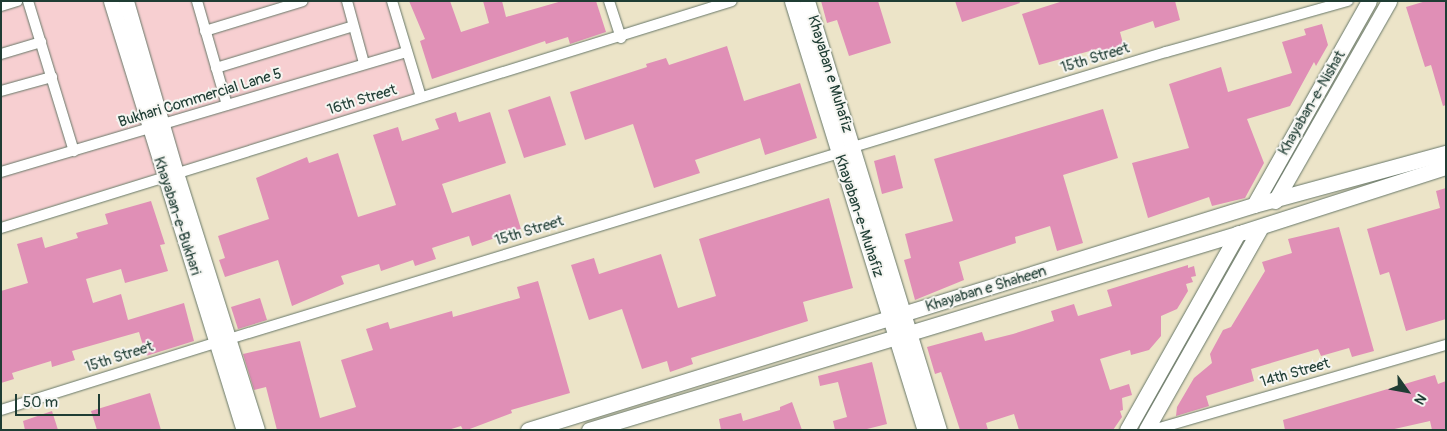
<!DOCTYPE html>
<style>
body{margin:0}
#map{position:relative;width:1447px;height:431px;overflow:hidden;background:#ece4c8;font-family:Pangolin,sans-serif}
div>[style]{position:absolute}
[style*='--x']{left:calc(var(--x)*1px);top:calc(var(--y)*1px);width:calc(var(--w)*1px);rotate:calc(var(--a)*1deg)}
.built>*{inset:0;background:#f7cfd1}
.building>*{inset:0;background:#e08fb6}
.roads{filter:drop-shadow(0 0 1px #677768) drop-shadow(0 0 1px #677768)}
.street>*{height:10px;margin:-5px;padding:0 5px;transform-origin:5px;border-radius:5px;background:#fff}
.secondary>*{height:15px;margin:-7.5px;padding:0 7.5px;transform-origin:7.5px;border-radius:7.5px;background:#fff}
span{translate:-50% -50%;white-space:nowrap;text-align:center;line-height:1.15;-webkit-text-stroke:4px #f6f6f2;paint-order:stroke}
.street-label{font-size:15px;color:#1f3d34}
.frame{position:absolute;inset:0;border:2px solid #1f3d34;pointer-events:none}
.north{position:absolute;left:1382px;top:366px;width:50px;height:50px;-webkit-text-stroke:4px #f6f6f2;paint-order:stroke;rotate:122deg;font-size:14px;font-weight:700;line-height:20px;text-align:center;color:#1f3d34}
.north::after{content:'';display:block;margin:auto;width:18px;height:22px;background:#1f3d34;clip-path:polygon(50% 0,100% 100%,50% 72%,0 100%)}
.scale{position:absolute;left:15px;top:394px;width:85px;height:22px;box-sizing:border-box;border:2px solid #1f3d34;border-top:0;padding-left:6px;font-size:15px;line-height:18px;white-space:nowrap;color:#1f3d34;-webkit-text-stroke:4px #f6f6f2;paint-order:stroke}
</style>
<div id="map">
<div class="built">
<i style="clip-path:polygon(1px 1px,387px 1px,415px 94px,1px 222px)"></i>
</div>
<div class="building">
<i style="clip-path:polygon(409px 1px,450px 1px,461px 32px,489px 23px,483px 1px,502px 1px,506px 17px,562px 1px,596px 1px,606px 32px,570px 44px,568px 37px,546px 44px,545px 41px,432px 79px,420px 41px,425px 39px)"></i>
<i style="clip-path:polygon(821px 1px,878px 1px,891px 43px,849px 56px,837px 20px,827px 23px)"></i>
<i style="clip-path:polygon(955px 1px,1019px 1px,1020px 3px,962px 22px)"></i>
<i style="clip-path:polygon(1063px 1px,1175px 1px,1180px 20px,1155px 28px,1153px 21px,1120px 32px,1125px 51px,1100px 59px,1097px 49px,1039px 65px,1022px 14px)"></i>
<i style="clip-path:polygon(1426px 1px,1446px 1px,1446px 105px,1443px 106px,1431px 65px,1425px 67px,1406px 7px)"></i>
<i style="clip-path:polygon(1322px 24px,1328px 45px,1316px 66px,1314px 62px,1290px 106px,1247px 119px,1264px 163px,1245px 198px,1212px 206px,1209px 197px,1148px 218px,1132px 163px,1189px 148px,1169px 84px,1221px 67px,1228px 92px,1292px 73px,1282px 42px,1306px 35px,1304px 29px)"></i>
<i style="clip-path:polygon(727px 46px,744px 101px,800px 83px,817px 138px,765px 155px,760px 138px,695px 160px,700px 173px,654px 188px,633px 124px,585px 140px,570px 92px,647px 67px,646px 64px,666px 58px,669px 65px)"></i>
<i style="clip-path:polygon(550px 96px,566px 145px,524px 158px,508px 110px)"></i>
<i style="clip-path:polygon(1103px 109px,1118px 158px,1063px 175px,1083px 243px,1057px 251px,1050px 226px,1015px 237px,1016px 243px,959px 262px,964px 280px,915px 300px,904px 260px,911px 258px,905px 234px,953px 221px,934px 159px)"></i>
<i style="clip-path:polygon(456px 112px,459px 122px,490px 112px,506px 163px,442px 184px,452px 213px,510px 194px,521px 229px,472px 246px,469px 236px,432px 248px,436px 259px,415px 266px,413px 260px,381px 271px,379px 264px,341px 276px,344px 284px,292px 306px,278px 260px,225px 277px,219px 260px,225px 258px,218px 236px,269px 219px,256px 178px,307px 157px,309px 163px,338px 153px,358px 217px,396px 205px,373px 135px,398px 127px,402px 141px,439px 129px,435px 119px)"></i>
<i style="clip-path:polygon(895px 155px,903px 188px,882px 194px,874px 161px)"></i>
<i style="clip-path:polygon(1446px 188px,1446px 319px,1406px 331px,1389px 272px,1380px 275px,1367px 229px,1440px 208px,1436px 191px)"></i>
<i style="clip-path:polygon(829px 198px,853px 288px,803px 302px,808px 321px,691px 358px,693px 364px,670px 372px,667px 361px,642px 369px,622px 309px,589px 320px,571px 265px,594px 258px,599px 274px,661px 254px,678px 308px,716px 296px,699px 239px)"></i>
<i style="clip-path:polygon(151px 201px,165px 244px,160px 245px,168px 271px,125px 283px,121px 269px,86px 279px,93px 303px,121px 294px,128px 320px,184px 303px,194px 341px,146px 356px,139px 332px,72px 351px,75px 360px,52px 367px,51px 361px,12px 373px,14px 379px,1px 383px,1px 291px,28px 283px,17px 244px,42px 237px,45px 248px,78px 238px,76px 233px,108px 224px,105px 214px)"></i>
<i style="clip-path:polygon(1339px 227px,1374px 351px,1352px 357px,1349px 348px,1321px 356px,1318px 349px,1251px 369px,1254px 381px,1206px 396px,1209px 406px,1176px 416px,1177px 407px,1194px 378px,1212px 363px,1210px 354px,1223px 330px,1231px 327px,1265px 271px,1262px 262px,1292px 253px,1288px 239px)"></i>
<i style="clip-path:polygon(1188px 265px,1188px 268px,1194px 266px,1196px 276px,1191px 277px,1193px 282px,1186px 284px,1188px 291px,1177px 309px,1161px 316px,1161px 336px,1149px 350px,1131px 355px,1130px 350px,1100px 359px,1110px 390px,1129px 384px,1132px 395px,1122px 398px,1123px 410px,1120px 411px,1122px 417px,1113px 430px,1019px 430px,1014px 414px,986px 423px,988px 430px,960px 430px,941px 372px,935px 374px,927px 347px,982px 332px,985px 341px,1013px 334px,1054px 321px,1051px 311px,1074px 304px,1078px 316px,1112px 306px,1107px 290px)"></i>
<i style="clip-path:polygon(538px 281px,570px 393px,511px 410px,512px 413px,467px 430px,463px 430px,461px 426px,448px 430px,277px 430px,266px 387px,254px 390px,243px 354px,300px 341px,320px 418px,356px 407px,341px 360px,373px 350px,366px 329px,388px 322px,390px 329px,452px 311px,453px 317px,520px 298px,517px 287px)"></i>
<i style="clip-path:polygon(260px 298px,267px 320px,238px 329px,231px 307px)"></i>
<i style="clip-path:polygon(872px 362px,887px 424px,863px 430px,835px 430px,833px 421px,847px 417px,838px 382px,820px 386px,818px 376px)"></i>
<i style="clip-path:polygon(1435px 375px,1438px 384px,1446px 381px,1446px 430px,1432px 430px,1430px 421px,1390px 430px,1285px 430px,1283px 420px)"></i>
<i style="clip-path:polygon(150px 393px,161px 430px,97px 430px,91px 411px)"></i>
<i style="clip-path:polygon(792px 402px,802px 430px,721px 430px,719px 419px,741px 413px,743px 421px,780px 410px,780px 407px)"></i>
<i style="clip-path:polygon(52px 411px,58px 430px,25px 430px,23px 421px)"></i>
</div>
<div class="roads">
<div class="street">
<i style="--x:28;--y:1;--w:157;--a:73"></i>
<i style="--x:197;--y:1;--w:108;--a:73.9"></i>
<i style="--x:347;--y:1;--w:64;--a:74.7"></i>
<i style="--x:392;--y:1;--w:100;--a:73.2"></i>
<i style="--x:609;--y:1;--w:39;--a:72"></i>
<i style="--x:1;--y:6;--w:17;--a:-17"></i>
<i style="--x:205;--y:31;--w:102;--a:-17"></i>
<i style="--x:1;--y:54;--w:42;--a:-16.7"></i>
<i style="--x:216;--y:68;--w:143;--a:-17"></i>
<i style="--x:1;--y:91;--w:53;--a:-15.4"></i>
<i style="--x:853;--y:147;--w:327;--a:-16.9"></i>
<i style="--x:1166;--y:52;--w:189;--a:-15.7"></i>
<i style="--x:1;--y:172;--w:423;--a:-16.5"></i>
<i style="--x:1;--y:228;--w:765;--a:-17.25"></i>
<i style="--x:229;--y:339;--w:638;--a:-16.96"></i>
<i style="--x:1;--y:410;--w:227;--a:-17.4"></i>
<i style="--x:1153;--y:430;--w:305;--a:-16.2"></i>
</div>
<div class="secondary">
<i style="--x:111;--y:1;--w:449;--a:72.8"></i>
<i style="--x:126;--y:1;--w:179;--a:73.8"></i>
<i style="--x:176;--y:173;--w:269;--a:72.5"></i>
<i style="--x:792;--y:1;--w:449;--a:72.8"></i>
<i style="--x:807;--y:1;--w:449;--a:72.9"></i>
<i style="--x:1275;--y:201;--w:230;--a:-60.3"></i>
<i style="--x:1254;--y:205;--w:234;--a:-60.6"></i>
<i style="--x:528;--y:430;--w:760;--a:-17.22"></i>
<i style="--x:1254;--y:205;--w:199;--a:-15.2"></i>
<i style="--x:589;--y:430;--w:683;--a:-16.84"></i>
<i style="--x:1243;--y:232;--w:213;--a:-17.8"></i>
<i style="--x:1127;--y:430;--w:226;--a:-60.6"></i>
<i style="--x:1146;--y:430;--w:233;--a:-60.5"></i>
</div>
</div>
<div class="street-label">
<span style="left:1095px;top:58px;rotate:-17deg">15th Street</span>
<span style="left:830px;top:74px;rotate:73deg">Khayaban e Muhafiz</span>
<span style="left:200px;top:98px;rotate:-17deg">Bukhari Commercial Lane 5</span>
<span style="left:362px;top:100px;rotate:-17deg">16th Street</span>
<span style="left:1312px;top:103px;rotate:-60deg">Khayaban-e-Nishat</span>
<span style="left:177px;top:216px;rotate:72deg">Khayaban-e-Bukhari</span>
<span style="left:859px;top:216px;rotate:72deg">Khayaban-e-Muhafiz</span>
<span style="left:529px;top:231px;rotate:-17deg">15th Street</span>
<span style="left:986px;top:289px;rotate:-17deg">Khayaban e Shaheen</span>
<span style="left:119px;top:357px;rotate:-18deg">15th Street</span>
<span style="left:1295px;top:373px;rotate:-16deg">14th Street</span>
</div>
<div class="frame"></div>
<div class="north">N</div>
<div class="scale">50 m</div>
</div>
